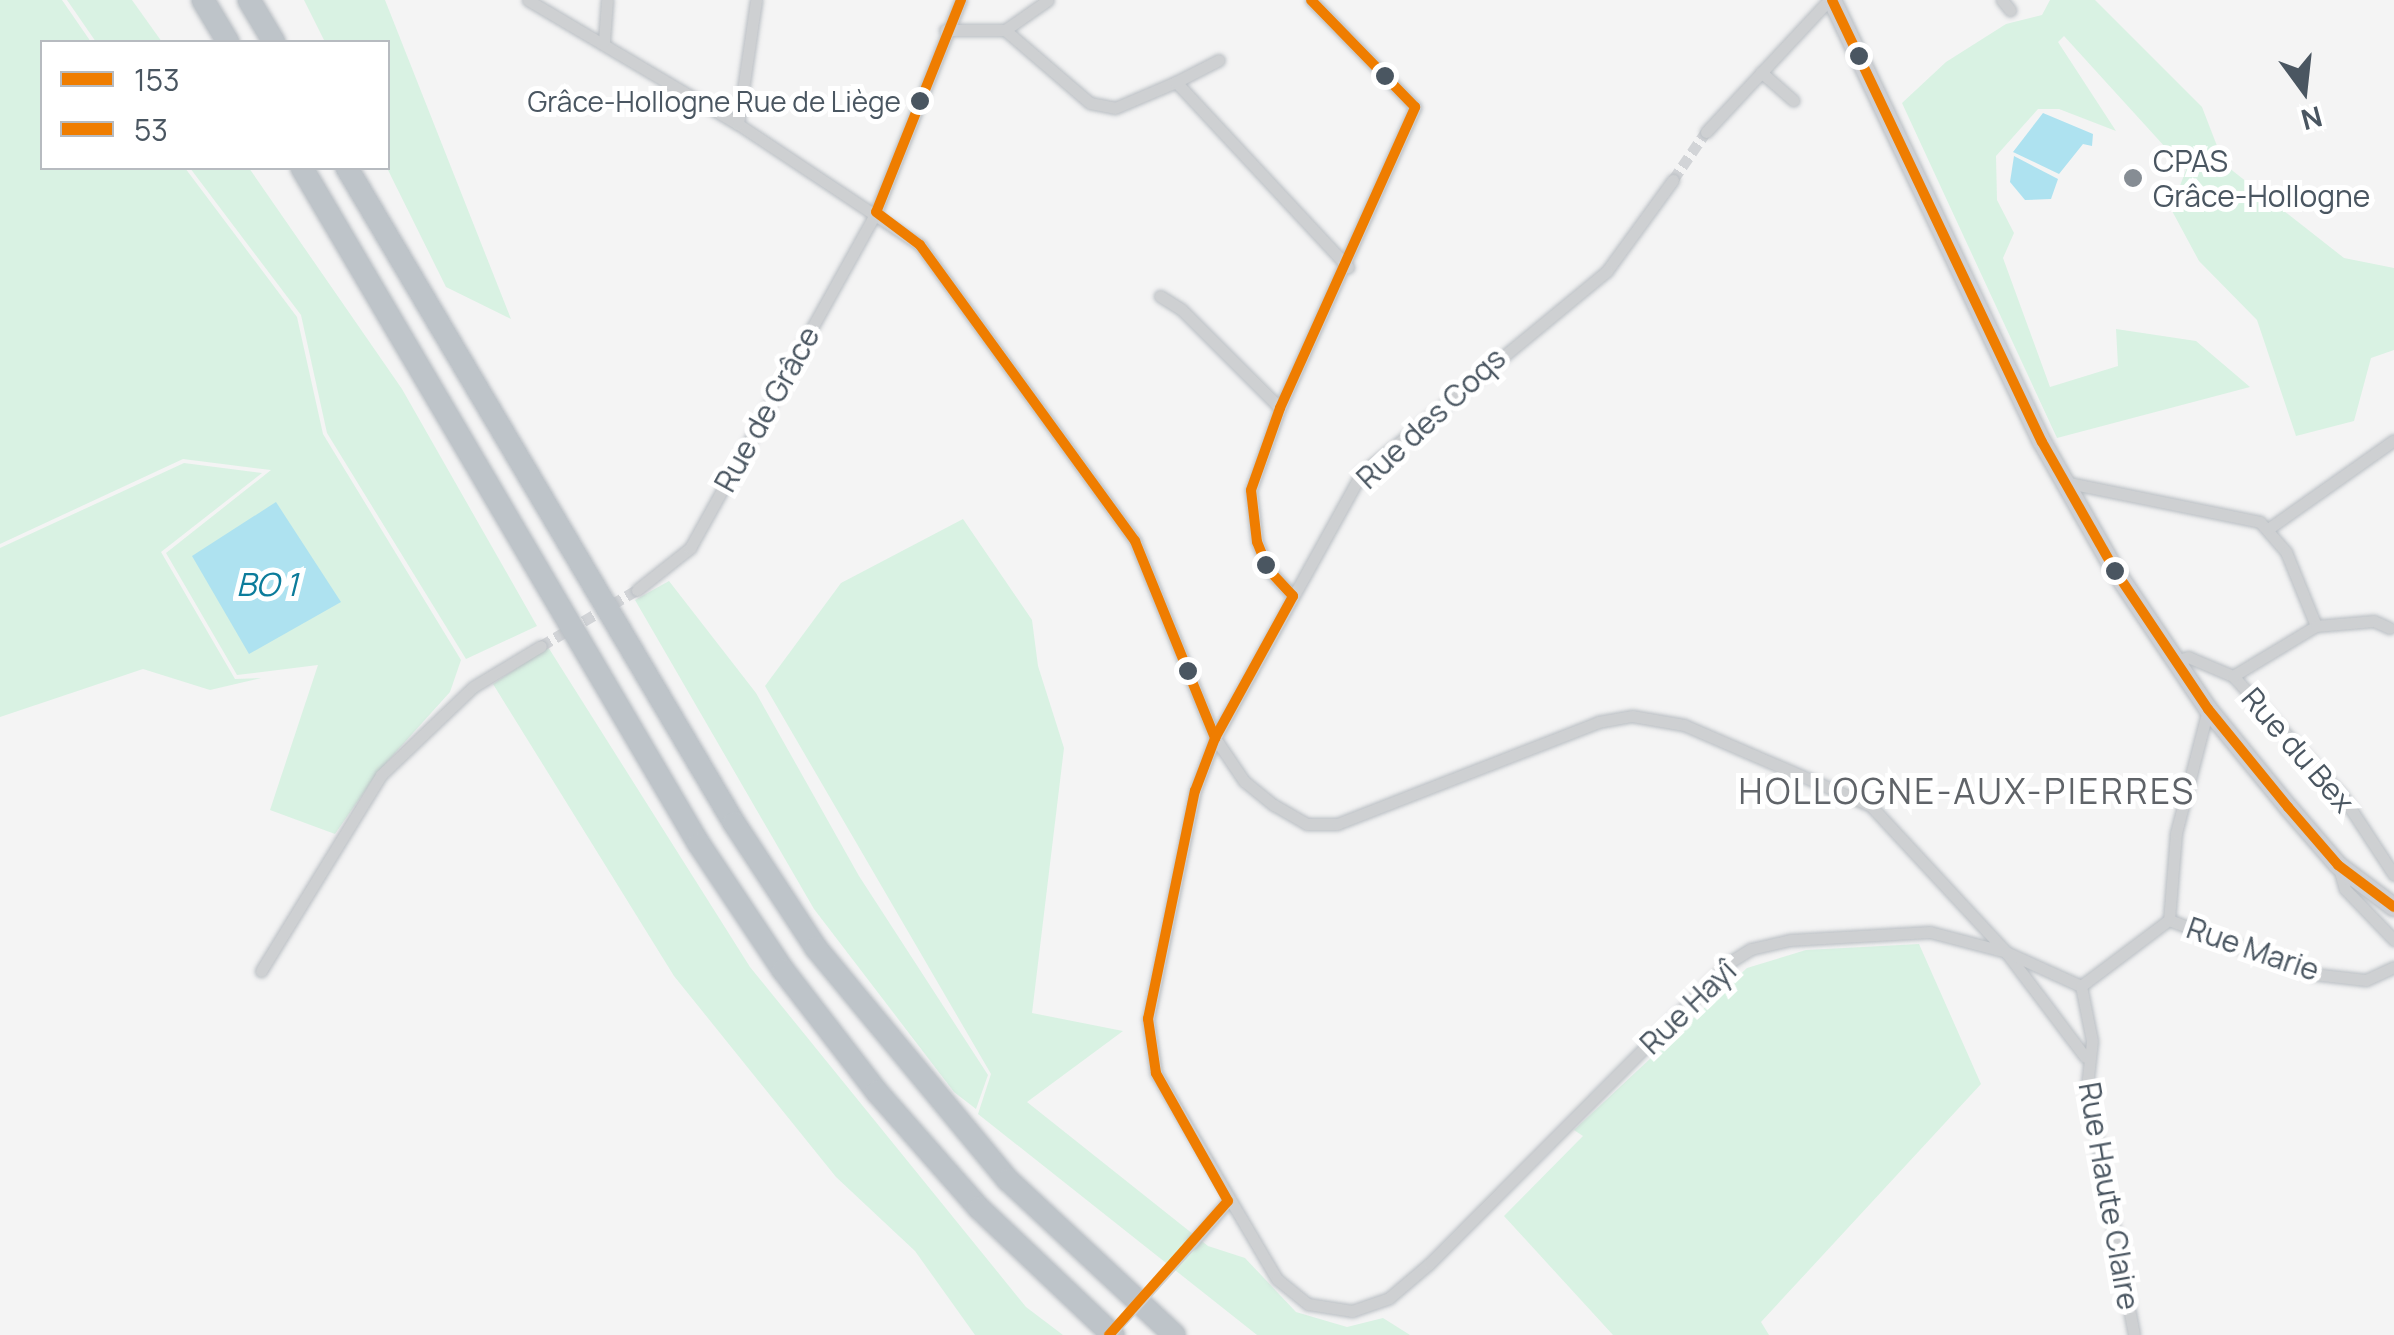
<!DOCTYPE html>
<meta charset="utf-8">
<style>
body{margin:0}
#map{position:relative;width:2394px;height:1335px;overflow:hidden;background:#f4f4f4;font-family:Manrope,sans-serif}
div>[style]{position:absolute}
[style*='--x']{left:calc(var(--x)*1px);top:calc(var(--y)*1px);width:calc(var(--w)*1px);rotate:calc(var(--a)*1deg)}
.green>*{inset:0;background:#d9f2e3}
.water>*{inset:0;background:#aee2f0}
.street-tunnel>*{height:11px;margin-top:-5.5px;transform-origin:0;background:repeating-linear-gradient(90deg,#d2d4d7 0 11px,transparent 0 16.5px)}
.roads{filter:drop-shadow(0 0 2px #b9bec3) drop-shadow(0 0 2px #b9bec3)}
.street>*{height:11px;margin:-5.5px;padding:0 5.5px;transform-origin:5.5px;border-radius:5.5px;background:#ced0d2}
.secondary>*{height:18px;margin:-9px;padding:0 9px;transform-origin:9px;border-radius:9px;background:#ced0d4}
.highway>*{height:22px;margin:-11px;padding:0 11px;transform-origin:11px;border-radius:11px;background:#bec4c9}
.street-bridge>*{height:11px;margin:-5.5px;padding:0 5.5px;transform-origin:5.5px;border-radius:5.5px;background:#ced0d2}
.bus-1>*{height:10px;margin:-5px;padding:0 5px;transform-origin:5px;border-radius:5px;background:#ef7d00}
.bus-2>*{height:10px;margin:-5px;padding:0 5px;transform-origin:5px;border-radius:5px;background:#ef7d00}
.dots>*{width:28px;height:28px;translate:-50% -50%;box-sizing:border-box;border:5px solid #fff;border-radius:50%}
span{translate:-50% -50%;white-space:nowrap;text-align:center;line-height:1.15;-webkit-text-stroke:10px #fff;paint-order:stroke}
.bus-label{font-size:28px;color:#4a5661}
.right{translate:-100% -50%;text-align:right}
.poi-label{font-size:30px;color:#4a5661}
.left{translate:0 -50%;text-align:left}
.street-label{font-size:30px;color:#4a5661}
.water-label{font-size:32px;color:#0c7c9b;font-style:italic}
.quarter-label{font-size:35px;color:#5f6368;letter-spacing:2.5px}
.legend{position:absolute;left:40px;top:40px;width:350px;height:130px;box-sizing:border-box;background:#fff;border:2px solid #b7bbc0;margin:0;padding:12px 18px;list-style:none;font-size:30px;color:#4a5661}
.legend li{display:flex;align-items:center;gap:20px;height:50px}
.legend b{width:50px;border:2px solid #b7bbc0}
.north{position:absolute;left:2254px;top:40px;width:100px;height:100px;-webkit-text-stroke:8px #fff;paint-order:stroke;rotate:165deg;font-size:28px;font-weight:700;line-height:40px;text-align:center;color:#4a5661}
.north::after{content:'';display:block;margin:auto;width:35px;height:45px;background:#4a5661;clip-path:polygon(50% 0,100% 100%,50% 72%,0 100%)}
</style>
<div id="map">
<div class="green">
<i style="clip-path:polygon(0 0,62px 0,91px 42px,42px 42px,42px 168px,185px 168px,297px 317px,323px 434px,461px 660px,450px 692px,378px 772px,335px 834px,270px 810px,318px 665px,237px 675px,166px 553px,271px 470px,183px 459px,0 544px)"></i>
<i style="clip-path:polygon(67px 0,132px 0,162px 42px,96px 42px)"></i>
<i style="clip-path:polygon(304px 0,385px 0,511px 319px,446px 287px,387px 168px,388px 42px,325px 42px)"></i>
<i style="clip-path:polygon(2050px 0,2095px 0,2202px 107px,2224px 164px,2344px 258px,2394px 268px,2394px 350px,2371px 358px,2354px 421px,2296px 436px,2257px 320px,2199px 261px,2171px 209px,2186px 170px,2064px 36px,2058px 42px,2116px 131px,2059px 109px,2038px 109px,1996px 156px,1997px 200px,2014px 233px,2003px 258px,2050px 387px,2118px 366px,2116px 329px,2196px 341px,2250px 387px,2057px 438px,1902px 103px,1946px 62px,2006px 24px,2042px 15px)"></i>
<i style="clip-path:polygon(190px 168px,249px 168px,402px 389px,537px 626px,466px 659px,327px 433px,301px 315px)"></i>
<i style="clip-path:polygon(184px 463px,262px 473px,161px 552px,235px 679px,261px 678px,210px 690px,143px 669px,0 717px,0 548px)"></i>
<i style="clip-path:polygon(963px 519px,1032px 620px,1038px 666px,1064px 748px,1032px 1013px,1123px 1031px,1027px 1102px,1208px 1246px,1245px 1258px,1296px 1312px,1347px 1327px,1383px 1318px,1410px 1335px,1257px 1335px,978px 1114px,991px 1074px,765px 686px,841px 583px)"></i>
<i style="clip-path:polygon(669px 581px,756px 693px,859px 876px,988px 1075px,976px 1109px,954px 1092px,814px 909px,635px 600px)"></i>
<i style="clip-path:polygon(548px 647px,750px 967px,1026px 1307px,1063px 1335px,975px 1335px,915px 1251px,836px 1177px,674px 976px,493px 684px)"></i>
<i style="clip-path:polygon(1919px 944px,1981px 1084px,1761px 1322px,1769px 1335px,1613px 1335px,1504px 1216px,1583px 1136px,1574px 1130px,1747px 968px,1806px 950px)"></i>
</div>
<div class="water">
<i style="clip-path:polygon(2043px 113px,2093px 134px,2092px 146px,2083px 144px,2059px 174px,2013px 152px)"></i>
<i style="clip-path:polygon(2014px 156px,2058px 179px,2051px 199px,2025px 200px,2010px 182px)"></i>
<i style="clip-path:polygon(276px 502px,341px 602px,249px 654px,192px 556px)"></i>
</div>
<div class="street-tunnel">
<i style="--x:1673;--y:180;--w:58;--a:-55.5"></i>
<i style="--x:541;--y:646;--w:111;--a:-30.3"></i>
</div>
<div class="roads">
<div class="street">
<i style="--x:528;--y:0;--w:244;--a:30.6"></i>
<i style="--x:738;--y:124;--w:219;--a:33.6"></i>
<i style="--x:920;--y:245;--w:366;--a:54"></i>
<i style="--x:1135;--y:541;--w:213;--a:67.9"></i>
<i style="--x:1215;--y:738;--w:52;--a:56"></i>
<i style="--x:1244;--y:781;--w:38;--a:39"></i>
<i style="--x:1274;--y:805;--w:38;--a:30"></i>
<i style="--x:1307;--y:824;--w:30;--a:0"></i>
<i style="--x:1337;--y:824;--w:280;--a:-21.3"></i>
<i style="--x:1598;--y:722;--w:35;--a:-10"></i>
<i style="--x:1632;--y:716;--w:53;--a:9.8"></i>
<i style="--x:1684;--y:725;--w:204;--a:23.4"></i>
<i style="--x:1871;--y:806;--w:199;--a:47.2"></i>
<i style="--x:2006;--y:952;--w:131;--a:53"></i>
<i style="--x:2002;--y:0;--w:13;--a:51"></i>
<i style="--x:945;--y:30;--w:60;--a:0"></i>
<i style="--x:1005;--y:30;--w:112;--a:40.7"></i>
<i style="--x:1090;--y:103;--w:25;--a:11"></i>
<i style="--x:1115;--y:108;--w:66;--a:-23.1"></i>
<i style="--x:1176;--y:82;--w:253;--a:47.1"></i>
<i style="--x:1005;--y:30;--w:52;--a:-34.9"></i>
<i style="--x:604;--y:41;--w:41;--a:-85.8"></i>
<i style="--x:1761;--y:72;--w:43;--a:41.2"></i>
<i style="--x:1176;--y:82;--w:48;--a:-27.1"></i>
<i style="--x:738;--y:124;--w:125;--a:-81.7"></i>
<i style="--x:1706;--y:132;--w:180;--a:-47"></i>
<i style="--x:1673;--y:180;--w:112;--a:126"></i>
<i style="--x:1607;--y:271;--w:319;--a:140.5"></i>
<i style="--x:1361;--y:474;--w:302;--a:118.9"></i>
<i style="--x:1215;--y:738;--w:57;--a:110.7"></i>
<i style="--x:1195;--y:791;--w:233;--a:101.6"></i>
<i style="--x:1148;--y:1019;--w:55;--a:81.6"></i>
<i style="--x:1156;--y:1073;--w:239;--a:59.6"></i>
<i style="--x:1277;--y:1279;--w:40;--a:39"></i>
<i style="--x:1308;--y:1304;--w:45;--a:9"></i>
<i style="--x:1352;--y:1311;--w:39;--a:-19"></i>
<i style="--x:1389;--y:1298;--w:52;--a:-40.4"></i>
<i style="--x:1429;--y:1264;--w:426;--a:-45.1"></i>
<i style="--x:1730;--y:962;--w:25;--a:-32"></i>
<i style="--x:1751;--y:949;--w:40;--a:-13"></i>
<i style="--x:1790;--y:940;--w:140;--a:-3.3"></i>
<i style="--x:1930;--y:932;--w:79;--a:14.7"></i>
<i style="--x:2006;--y:952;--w:82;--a:24.4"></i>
<i style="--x:1160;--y:296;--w:25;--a:32"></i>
<i style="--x:1181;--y:309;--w:140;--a:45"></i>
<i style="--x:2064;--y:482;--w:200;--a:11.5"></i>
<i style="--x:2260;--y:522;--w:40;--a:49"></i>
<i style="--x:2286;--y:552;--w:80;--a:67.9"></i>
<i style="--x:2268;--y:529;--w:154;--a:-35.2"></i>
<i style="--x:637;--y:590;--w:68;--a:-38.4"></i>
<i style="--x:690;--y:548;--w:384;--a:-61"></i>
<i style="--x:876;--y:212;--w:228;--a:-68.2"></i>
<i style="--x:1293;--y:596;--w:37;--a:-133"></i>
<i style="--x:1268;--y:569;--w:29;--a:-112"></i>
<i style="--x:1257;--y:542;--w:52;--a:-96.6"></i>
<i style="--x:1251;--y:490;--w:87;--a:-70.5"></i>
<i style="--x:1280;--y:408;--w:330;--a:-65.8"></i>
<i style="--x:1415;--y:107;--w:149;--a:-134.2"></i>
<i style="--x:2175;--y:661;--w:14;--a:-17"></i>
<i style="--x:2188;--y:657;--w:49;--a:22.9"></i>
<i style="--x:2233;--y:676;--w:164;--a:47.7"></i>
<i style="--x:2343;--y:797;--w:93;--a:56.8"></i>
<i style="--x:2233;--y:676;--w:97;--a:-31.1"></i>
<i style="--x:2316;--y:626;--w:58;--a:-4.9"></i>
<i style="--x:2374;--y:621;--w:17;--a:24"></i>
<i style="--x:2338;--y:865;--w:25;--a:74"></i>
<i style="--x:2345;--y:889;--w:71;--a:46.1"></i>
<i style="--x:2169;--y:920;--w:154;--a:20.6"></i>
<i style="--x:2313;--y:974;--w:53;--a:6.5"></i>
<i style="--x:2366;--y:980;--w:31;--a:-25"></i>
<i style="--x:261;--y:971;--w:230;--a:-58.5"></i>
<i style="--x:381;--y:775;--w:127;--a:-43.7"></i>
<i style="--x:473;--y:687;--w:79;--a:-31.1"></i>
<i style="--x:2081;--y:986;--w:56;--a:78.7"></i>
<i style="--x:2092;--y:1041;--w:45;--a:96.3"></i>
<i style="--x:2087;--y:1086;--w:253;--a:79.3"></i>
<i style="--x:2081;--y:986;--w:110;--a:-36.9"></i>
<i style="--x:2169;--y:920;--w:87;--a:-85.4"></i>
<i style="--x:2176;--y:833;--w:128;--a:-75.5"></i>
<i style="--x:1192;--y:1243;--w:55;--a:-49.4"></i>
</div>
<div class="secondary">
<i style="--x:1832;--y:0;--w:489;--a:64.6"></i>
<i style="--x:2042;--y:442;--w:150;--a:60.4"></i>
<i style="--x:2116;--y:572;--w:165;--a:56.1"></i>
<i style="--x:2208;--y:709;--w:127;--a:50.8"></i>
<i style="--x:2288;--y:807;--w:77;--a:49.2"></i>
<i style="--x:2338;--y:865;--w:70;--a:36.9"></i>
</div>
<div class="highway">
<i style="--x:203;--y:0;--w:49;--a:59.2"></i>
<i style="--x:249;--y:0;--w:49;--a:59.2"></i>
<i style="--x:302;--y:168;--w:784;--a:59.58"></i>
<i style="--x:699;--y:844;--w:151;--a:56.3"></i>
<i style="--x:783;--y:970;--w:154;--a:52.4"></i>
<i style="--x:877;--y:1092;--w:154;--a:48.7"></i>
<i style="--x:979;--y:1208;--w:185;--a:43.5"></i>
<i style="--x:347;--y:168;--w:761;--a:59.42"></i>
<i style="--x:734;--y:823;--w:149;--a:56.7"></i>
<i style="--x:816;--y:948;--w:301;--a:50.4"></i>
<i style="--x:1008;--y:1180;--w:227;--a:43"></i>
</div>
</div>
<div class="street-bridge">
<i style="--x:1109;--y:1335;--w:124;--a:-47.9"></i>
</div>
<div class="bus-1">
<i style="--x:961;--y:0;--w:228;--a:111.8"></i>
<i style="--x:876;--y:212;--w:55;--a:36.9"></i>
<i style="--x:920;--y:245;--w:366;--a:54"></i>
<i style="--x:1135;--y:541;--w:213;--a:67.9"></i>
<i style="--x:1228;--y:1201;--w:147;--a:-119.4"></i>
<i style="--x:1156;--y:1073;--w:55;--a:-98.4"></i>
<i style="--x:1148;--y:1019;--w:233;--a:-78.4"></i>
<i style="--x:1195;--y:791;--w:57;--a:-69.3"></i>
<i style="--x:1215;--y:738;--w:162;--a:-61.2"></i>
<i style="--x:1293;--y:596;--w:37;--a:-133"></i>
<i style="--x:1268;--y:569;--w:29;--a:-112"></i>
<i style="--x:1257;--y:542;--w:52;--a:-96.6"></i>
<i style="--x:1251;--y:490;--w:87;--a:-70.5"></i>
<i style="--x:1280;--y:408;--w:330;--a:-65.8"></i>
<i style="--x:1415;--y:107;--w:149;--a:-134.2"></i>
<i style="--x:1109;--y:1335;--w:179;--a:-48.4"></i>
</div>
<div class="bus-2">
<i style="--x:1832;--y:0;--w:489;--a:64.6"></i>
<i style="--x:2042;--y:442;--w:150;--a:60.4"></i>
<i style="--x:2116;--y:572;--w:165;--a:56.1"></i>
<i style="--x:2208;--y:709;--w:127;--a:50.8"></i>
<i style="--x:2288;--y:807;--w:77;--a:49.2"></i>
<i style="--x:2338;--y:865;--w:70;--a:36.9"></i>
</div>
<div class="dots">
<i style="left:1859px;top:56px;background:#4a5661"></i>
<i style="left:1385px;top:76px;background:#4a5661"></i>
<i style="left:920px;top:101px;background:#4a5661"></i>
<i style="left:2133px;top:178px;background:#868d94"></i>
<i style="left:1266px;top:565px;background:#4a5661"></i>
<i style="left:2115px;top:571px;background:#4a5661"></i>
<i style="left:1188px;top:671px;background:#4a5661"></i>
</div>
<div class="bus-label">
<span class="right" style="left:901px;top:101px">Grâce-Hollogne Rue de Liège</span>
</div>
<div class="poi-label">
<span class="left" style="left:2153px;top:178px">CPAS<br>Grâce-Hollogne</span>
</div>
<div class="street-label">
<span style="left:767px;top:409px;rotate:-61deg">Rue de Grâce</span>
<span style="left:1431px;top:418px;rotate:-43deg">Rue des Coqs</span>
<span style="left:2298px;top:750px;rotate:49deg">Rue du Bex</span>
<span style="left:2253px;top:949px;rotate:19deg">Rue Marie</span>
<span style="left:1688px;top:1007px;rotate:-44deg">Rue Hayî</span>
<span style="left:2109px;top:1196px;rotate:80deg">Rue Haute Claire</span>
</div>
<div class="water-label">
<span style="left:267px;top:584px">BO 1</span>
</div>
<div class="quarter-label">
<span style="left:1967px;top:791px">HOLLOGNE-AUX-PIERRES</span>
</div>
<ul class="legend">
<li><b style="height:12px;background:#ef7d00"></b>153</li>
<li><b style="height:12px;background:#ef7d00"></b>53</li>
</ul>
<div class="north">N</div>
</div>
